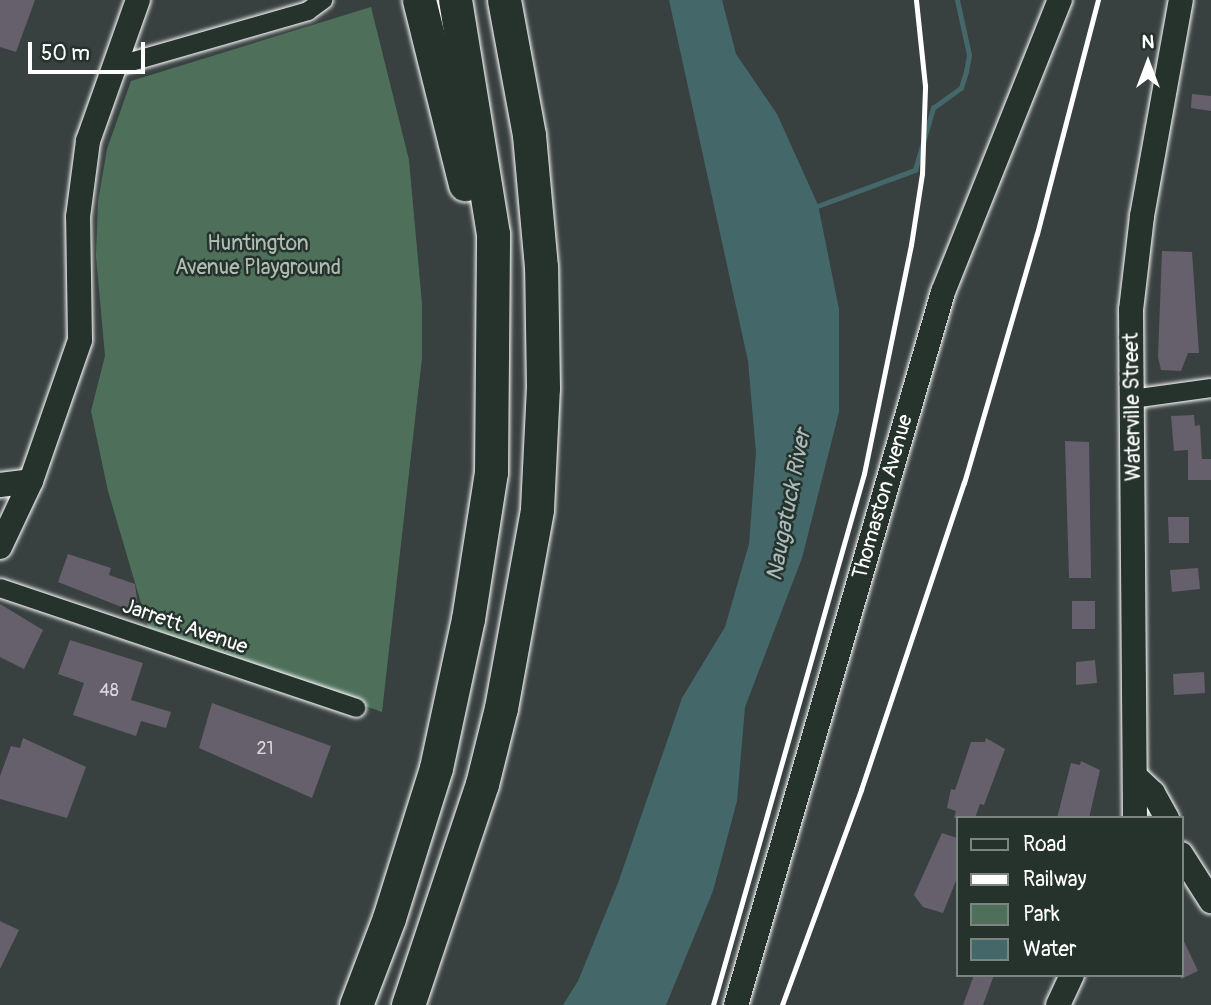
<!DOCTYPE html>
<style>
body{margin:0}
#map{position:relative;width:1211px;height:1005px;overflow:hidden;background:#394040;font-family:Pangolin,sans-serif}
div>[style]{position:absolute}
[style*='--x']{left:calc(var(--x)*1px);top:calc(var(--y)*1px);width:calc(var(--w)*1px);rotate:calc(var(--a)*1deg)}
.green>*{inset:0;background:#4e705b}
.water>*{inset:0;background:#446869}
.stream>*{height:4.5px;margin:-2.25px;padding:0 2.25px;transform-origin:2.25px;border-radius:2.25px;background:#446869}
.building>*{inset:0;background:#65606b}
.roads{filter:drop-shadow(0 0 2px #fff) drop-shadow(0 0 2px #fff)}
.street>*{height:18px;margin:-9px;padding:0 9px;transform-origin:9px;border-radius:9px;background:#26332d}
.secondary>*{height:24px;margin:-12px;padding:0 12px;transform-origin:12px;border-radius:12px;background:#26332d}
.highway>*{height:33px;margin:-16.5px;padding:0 16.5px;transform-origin:16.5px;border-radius:16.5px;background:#26332d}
.rail>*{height:4.5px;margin:-2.25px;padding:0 2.25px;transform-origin:2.25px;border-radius:2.25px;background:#fff}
span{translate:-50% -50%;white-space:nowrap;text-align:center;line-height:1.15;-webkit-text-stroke:5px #26332d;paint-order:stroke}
.number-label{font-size:18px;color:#d8d7da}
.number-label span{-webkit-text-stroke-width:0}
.park-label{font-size:21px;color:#afbfb5}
.street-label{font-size:21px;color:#fff}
.water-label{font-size:23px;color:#abbbbc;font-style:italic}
.legend{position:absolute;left:956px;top:816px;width:228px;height:161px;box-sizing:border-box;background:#26332d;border:2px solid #7d8581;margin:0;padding:9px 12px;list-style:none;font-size:21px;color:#fff}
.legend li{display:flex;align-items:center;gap:14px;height:35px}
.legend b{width:35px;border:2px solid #7d8581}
.north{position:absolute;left:1113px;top:28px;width:70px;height:70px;-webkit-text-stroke:5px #26332d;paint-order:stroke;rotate:0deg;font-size:19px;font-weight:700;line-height:28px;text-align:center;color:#fff}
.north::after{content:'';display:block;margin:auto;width:24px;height:32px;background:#fff;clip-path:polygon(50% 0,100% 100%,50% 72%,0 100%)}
.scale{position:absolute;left:28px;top:42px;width:117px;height:32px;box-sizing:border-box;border:4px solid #fff;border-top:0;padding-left:9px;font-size:21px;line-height:24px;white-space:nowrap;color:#fff;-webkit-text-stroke:5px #26332d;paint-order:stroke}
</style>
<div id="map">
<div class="green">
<i style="clip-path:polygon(371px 7px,409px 160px,422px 304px,422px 358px,382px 712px,148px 627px,108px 491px,91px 411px,105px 356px,96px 256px,98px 202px,107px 149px,131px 81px)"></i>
</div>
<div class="water">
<i style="clip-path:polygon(669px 0,722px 0,736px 54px,777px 114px,818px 205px,839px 309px,839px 412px,802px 558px,745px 707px,737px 801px,713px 891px,666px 1005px,563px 1005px,578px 981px,618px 883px,682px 698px,725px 627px,749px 544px,756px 453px,748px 361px)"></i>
</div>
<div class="stream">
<i style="--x:815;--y:207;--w:107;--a:-20.3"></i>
<i style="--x:915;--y:170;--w:65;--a:-73.8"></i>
<i style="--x:933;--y:108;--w:34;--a:-36"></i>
<i style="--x:961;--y:88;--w:17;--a:-73"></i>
<i style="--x:966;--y:72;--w:17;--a:-80"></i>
<i style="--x:969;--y:55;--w:56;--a:-102.3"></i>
</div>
<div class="building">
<i style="clip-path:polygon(0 0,35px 0,16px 52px,0 47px)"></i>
<i style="clip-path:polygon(1192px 94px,1211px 96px,1211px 111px,1191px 108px)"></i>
<i style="clip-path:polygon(1162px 251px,1192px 252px,1199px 353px,1188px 353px,1181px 371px,1161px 370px,1158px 357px)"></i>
<i style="clip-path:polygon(1194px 415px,1195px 426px,1200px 425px,1202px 459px,1211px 459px,1211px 480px,1188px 480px,1188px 450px,1174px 451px,1171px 416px)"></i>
<i style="clip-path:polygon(1065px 441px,1089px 442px,1091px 578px,1069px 578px)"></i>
<i style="clip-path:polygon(1168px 517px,1189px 517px,1189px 543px,1169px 543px)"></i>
<i style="clip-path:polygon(68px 554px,111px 568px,109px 575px,135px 584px,139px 614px,58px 582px)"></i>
<i style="clip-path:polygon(1198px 568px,1200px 589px,1172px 592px,1170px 570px)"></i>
<i style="clip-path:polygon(1072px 601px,1095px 601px,1095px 629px,1072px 629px)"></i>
<i style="clip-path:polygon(0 604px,43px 630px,24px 669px,0 657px)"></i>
<i style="clip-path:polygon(70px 640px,143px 663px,131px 700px,171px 712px,166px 728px,141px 721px,136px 736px,73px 715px,84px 683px,58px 674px)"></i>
<i style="clip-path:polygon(1095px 660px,1097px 683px,1076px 685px,1076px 662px)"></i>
<i style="clip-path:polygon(1204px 672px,1205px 693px,1174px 695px,1173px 674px)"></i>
<i style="clip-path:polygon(212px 703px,331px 746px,312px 798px,199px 748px)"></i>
<i style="clip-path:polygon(23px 738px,86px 767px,67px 818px,0 799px,0 776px,11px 746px,20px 748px)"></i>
<i style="clip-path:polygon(986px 738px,1005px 749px,984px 805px,980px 804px,975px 818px,954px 818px,956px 811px,947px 808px,951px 789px,955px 790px,971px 742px,985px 742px)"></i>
<i style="clip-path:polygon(1081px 761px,1100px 770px,1089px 818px,1057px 818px,1071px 763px,1080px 765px)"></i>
<i style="clip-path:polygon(942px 833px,957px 838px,957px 878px,943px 913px,923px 907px,914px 895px)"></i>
<i style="clip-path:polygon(0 921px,19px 930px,0 969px)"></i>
<i style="clip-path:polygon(1181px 935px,1198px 971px,1181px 979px)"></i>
<i style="clip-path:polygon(974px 975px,994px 975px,983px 1005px,963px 1005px)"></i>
</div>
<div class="roads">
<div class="street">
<i style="--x:113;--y:67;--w:203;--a:-16"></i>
<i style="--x:308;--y:11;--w:19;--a:-36"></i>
<i style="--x:1132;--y:399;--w:80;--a:-7.9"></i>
<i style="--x:0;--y:588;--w:376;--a:18.6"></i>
</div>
<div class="secondary">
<i style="--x:0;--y:485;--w:31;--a:-7"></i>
<i style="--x:0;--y:547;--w:73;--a:-64.8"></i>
<i style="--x:31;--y:481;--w:149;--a:-70.8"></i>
<i style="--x:80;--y:340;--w:123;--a:-90.9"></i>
<i style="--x:78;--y:217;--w:77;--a:-82.5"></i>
<i style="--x:88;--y:141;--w:150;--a:-70.5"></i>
<i style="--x:1137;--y:778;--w:22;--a:43"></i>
<i style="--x:1153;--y:793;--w:29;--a:61"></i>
<i style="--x:1135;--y:818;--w:508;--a:-90.45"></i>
<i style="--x:1131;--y:310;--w:95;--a:-83.3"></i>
<i style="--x:1142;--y:216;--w:219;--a:-79.8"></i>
<i style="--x:1181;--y:854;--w:56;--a:57.4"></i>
<i style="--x:736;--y:1005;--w:742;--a:-73.81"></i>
<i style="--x:943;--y:292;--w:315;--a:-68.2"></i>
<i style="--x:1058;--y:1005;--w:33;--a:-65"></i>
</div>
<div class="highway">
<i style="--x:419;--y:0;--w:190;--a:76"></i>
<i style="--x:356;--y:1005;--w:93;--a:-69.2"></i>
<i style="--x:389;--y:918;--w:157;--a:-72.6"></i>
<i style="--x:436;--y:768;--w:152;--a:-77.9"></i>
<i style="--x:468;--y:619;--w:149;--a:-81.1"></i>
<i style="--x:491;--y:472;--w:238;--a:-89.5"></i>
<i style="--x:493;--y:234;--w:237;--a:-99.2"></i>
<i style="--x:408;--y:1005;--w:233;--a:-71.5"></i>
<i style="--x:482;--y:784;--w:78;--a:-76"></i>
<i style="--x:501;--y:708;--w:202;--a:-79.7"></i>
<i style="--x:537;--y:509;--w:121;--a:-87.2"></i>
<i style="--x:543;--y:388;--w:121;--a:-90.9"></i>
<i style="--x:541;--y:267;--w:133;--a:-95.2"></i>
<i style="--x:529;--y:135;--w:137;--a:-100.5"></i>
</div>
</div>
<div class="rail">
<i style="--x:713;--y:1005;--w:552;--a:-74.13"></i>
<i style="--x:864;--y:474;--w:234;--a:-78.4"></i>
<i style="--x:911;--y:245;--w:72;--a:-81.2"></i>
<i style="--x:922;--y:174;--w:88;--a:-88"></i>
<i style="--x:925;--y:86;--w:86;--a:-96"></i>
<i style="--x:782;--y:1005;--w:229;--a:-69.8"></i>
<i style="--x:861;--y:790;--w:324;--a:-71.5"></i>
<i style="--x:964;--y:483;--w:259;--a:-73.7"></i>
<i style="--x:1037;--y:234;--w:242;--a:-75.4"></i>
</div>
<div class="number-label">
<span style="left:109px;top:691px">48</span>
<span style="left:265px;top:749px">21</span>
</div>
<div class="park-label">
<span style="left:258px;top:256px">Huntington<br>Avenue Playground</span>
</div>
<div class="street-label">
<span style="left:1133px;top:407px;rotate:-91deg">Waterville Street</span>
<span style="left:883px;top:497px;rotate:-74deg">Thomaston Avenue</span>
<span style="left:185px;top:627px;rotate:19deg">Jarrett Avenue</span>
</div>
<div class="water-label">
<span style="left:789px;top:505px;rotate:-79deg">Naugatuck River</span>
</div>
<ul class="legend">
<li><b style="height:9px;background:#26332d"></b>Road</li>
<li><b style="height:9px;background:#fff"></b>Railway</li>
<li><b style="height:19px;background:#4e705b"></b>Park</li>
<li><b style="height:19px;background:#446869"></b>Water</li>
</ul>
<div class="north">N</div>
<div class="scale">50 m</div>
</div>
